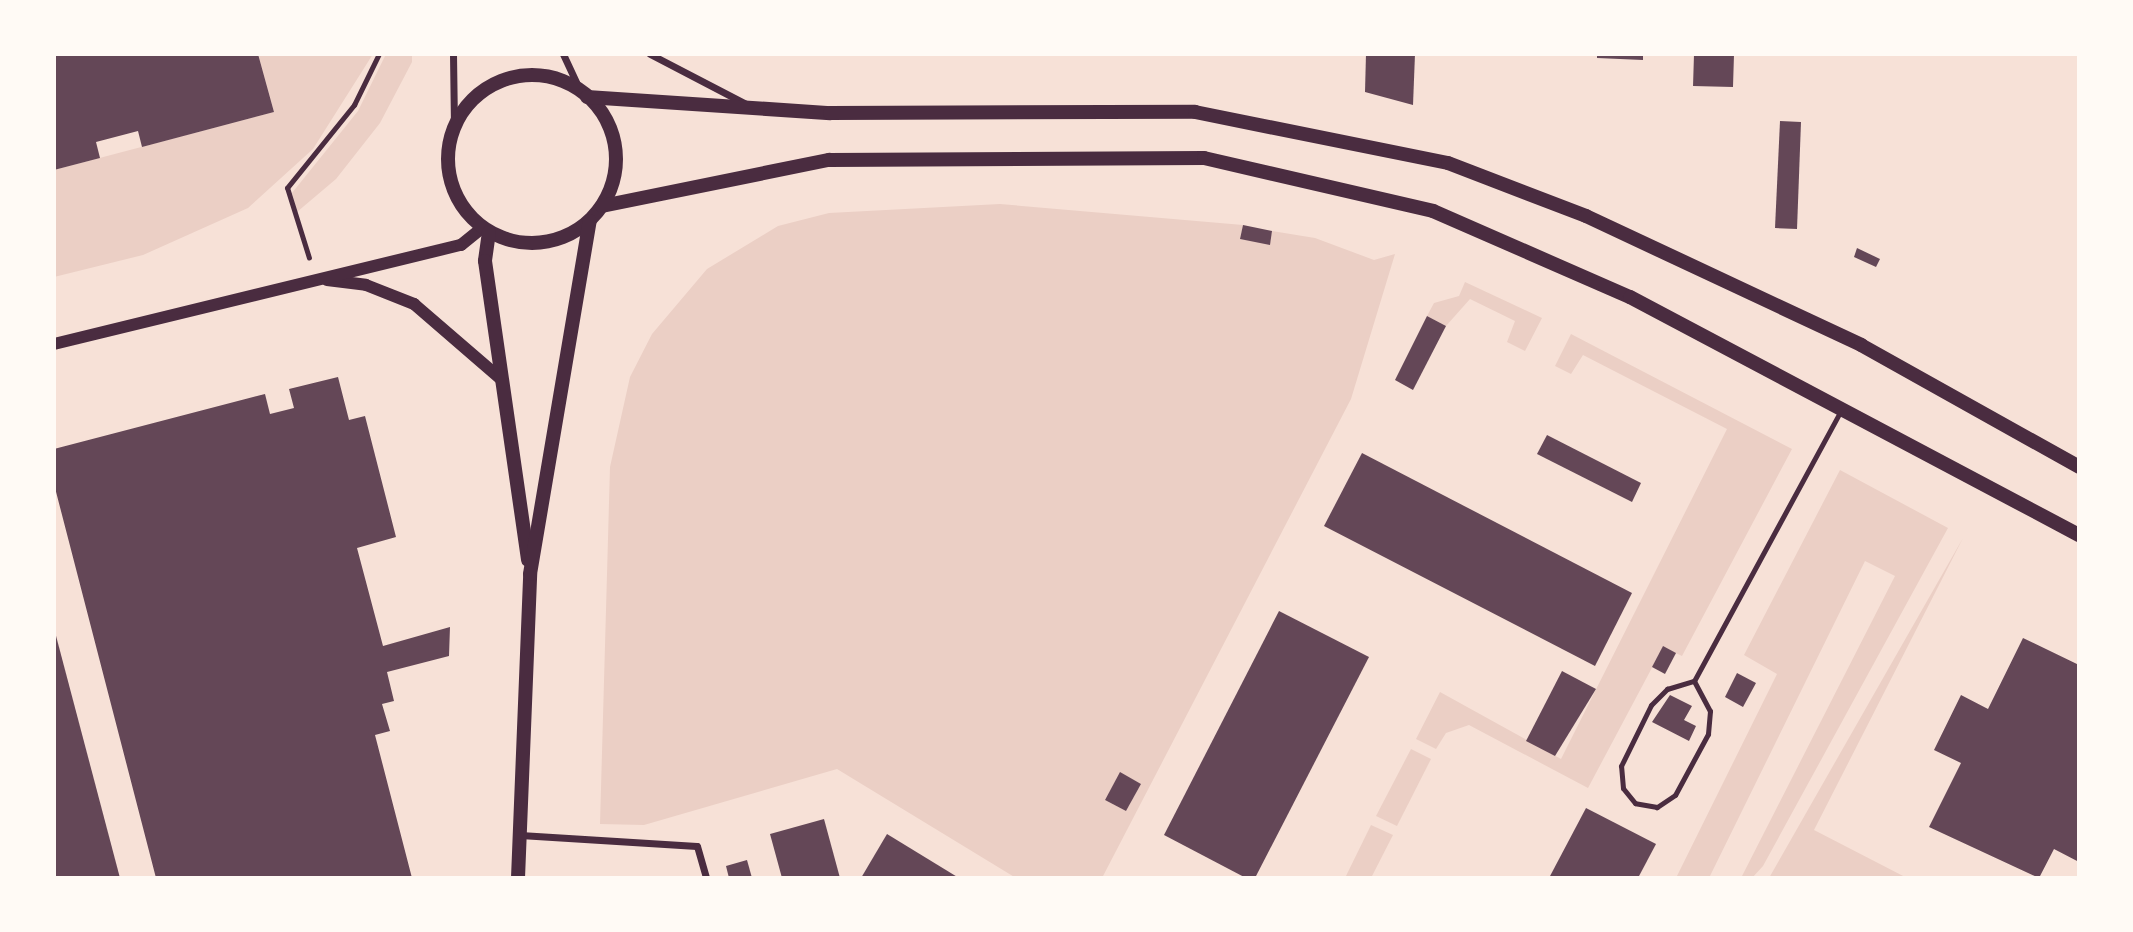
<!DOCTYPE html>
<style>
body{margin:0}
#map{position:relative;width:2133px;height:932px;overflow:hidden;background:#f7e1d7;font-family:Signika,sans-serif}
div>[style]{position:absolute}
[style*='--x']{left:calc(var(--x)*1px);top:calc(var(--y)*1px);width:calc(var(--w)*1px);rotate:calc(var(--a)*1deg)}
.green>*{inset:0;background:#ebcfc5}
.building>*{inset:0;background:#644757}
.path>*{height:4.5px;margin:-2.25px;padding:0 2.25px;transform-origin:2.25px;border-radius:2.25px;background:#4a2c40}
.service>*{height:5px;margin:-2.5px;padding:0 2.5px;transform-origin:2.5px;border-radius:2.5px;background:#4a2c40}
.minor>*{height:7px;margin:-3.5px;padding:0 3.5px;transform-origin:3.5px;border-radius:3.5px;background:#4a2c40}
.tertiary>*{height:12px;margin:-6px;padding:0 6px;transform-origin:6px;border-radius:6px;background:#4a2c40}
.secondary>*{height:14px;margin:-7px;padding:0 7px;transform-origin:7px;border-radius:7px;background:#4a2c40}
.secondary>.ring{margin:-7px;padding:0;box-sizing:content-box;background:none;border:14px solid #4a2c40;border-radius:50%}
span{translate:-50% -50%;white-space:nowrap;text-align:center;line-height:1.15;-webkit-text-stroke:5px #fffaf5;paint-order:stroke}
.frame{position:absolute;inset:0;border:56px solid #fffaf5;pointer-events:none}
</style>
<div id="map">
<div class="green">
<i style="clip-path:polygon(258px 54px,373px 54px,313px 149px,248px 208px,143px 255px,54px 277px,54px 170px,274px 112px)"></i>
<i style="clip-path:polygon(386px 54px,412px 54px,412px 62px,380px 123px,336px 179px,297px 212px,292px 193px,358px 111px)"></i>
<i style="clip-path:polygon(evenodd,1000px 204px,1243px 225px,1240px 239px,1270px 244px,1272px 231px,1315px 238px,1374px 260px,1395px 254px,1351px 399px,1102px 878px,1016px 878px,837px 769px,644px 825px,600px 824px,610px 467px,630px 377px,652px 334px,707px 269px,778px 226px,829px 213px,1000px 204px,1120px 773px,1141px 784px,1126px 811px,1105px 800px,1120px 773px)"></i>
<i style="clip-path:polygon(1465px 282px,1542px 318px,1525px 351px,1507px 342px,1515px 321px,1470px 299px,1446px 326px,1427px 316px,1434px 303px,1459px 296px)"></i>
<i style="clip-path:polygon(1571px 334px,1792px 449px,1682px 656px,1663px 647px,1588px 788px,1469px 725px,1446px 733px,1436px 749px,1416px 739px,1440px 692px,1561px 759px,1727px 429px,1583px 355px,1571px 374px,1555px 366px)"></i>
<i style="clip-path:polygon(1840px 470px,1948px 528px,1763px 866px,1752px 878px,1741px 878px,1895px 576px,1865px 561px,1709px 878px,1676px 878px,1777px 674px,1744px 655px)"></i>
<i style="clip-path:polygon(1963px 538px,1814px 830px,1907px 878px,1769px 878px)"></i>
<i style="clip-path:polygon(1411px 749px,1431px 759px,1397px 826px,1376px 816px)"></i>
<i style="clip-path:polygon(1371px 825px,1393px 835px,1371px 878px,1345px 878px)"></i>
</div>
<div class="building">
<i style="clip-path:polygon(54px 54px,258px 54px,274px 112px,142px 147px,138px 131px,96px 142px,100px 158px,54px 170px)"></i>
<i style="clip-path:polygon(1366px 54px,1415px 54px,1413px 105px,1365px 92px)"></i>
<i style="clip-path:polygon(1597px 54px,1643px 54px,1643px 60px,1597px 58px)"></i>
<i style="clip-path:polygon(1694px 54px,1734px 54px,1733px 87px,1693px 86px)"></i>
<i style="clip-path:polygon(1780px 121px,1801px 122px,1797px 229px,1775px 228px)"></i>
<i style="clip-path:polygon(1243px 225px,1272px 231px,1270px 245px,1240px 239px)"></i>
<i style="clip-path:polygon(1857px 248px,1880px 259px,1876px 267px,1854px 257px)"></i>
<i style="clip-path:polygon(1427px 316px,1446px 326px,1413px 390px,1395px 380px)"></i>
<i style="clip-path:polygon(338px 377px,349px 420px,365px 416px,396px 537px,357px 548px,383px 646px,450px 627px,449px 656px,387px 672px,394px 701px,382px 704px,390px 731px,375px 735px,412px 878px,156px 878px,54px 484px,54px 449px,265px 394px,270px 414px,294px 408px,289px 389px)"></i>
<i style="clip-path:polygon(1547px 435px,1641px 483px,1632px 502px,1537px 454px)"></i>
<i style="clip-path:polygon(1362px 453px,1632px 593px,1595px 666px,1324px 526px)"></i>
<i style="clip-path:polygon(1279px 611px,1369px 657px,1255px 878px,1246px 878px,1164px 835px)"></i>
<i style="clip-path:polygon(54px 632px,55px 632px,120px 878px,54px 878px)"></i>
<i style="clip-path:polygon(2023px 638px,2079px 665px,2079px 862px,2054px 849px,2039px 878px,1929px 827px,1961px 763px,1934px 750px,1961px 695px,1988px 709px)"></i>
<i style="clip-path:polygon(1663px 646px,1676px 653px,1665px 674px,1652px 667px)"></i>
<i style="clip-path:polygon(1562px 671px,1596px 689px,1555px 756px,1526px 741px)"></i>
<i style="clip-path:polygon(1737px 673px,1756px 683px,1743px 707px,1725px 697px)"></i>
<i style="clip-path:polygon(1670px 695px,1692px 706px,1684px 720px,1696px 726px,1689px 741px,1652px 722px)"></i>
<i style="clip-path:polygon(1120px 772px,1141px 784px,1126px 811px,1105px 800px)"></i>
<i style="clip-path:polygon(1586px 808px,1656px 844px,1638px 878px,1549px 878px)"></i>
<i style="clip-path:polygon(824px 819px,840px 878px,782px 878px,770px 834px)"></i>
<i style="clip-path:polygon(887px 834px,959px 878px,861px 878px)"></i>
<i style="clip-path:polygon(747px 860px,752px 878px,729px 878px,726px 866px)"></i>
</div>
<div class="path">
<i style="--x:309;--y:258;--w:73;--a:-107.4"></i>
<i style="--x:287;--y:188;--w:107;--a:-51.1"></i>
<i style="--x:354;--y:105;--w:57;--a:-63.9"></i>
</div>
<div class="service">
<i style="--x:1694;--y:681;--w:34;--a:62"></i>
<i style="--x:1710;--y:711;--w:23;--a:95"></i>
<i style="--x:1708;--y:734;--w:69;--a:118.4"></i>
<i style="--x:1675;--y:795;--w:22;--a:146"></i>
<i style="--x:1657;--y:807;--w:22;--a:-170"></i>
<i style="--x:1635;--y:803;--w:19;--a:-129"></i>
<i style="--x:1623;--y:788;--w:22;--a:-95"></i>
<i style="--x:1621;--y:766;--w:68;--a:-63.8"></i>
<i style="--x:1651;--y:705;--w:23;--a:-45"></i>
<i style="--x:1667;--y:689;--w:28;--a:-17"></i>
<i style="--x:1694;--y:681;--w:308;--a:-61.5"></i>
</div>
<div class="minor">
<i style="--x:453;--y:54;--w:73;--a:89.2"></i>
<i style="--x:563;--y:54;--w:38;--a:65"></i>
<i style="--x:650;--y:54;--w:108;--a:27.5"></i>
<i style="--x:520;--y:835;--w:177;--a:3.6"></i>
<i style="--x:697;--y:846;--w:33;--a:74"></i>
</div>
<div class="tertiary">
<i style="--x:327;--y:280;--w:39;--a:7"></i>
<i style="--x:366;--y:285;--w:52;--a:21.6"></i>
<i style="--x:414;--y:304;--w:115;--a:40.8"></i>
<i style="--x:54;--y:344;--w:419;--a:-13.7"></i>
<i style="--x:461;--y:245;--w:27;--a:-39"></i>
</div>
<div class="secondary">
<i class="ring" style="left:448px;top:75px;width:154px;height:154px"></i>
<i style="--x:587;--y:97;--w:244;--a:3.8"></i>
<i style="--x:830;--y:113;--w:365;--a:-0.2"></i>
<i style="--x:1195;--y:112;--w:258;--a:11.4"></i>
<i style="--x:1448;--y:163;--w:148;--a:21"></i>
<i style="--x:1586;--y:216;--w:304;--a:25.1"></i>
<i style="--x:1861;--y:345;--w:250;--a:29.2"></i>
<i style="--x:602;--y:206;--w:232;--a:-11.5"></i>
<i style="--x:829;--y:160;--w:375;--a:-0.3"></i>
<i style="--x:1204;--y:158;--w:235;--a:13"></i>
<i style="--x:1433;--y:211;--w:215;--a:23.6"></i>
<i style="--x:1630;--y:297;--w:508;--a:27.93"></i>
<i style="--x:489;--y:232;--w:29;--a:98"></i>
<i style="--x:485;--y:261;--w:302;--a:81.8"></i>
<i style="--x:518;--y:878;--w:304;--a:-87.7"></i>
<i style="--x:530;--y:574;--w:358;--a:-80.4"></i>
</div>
<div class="frame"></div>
</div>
